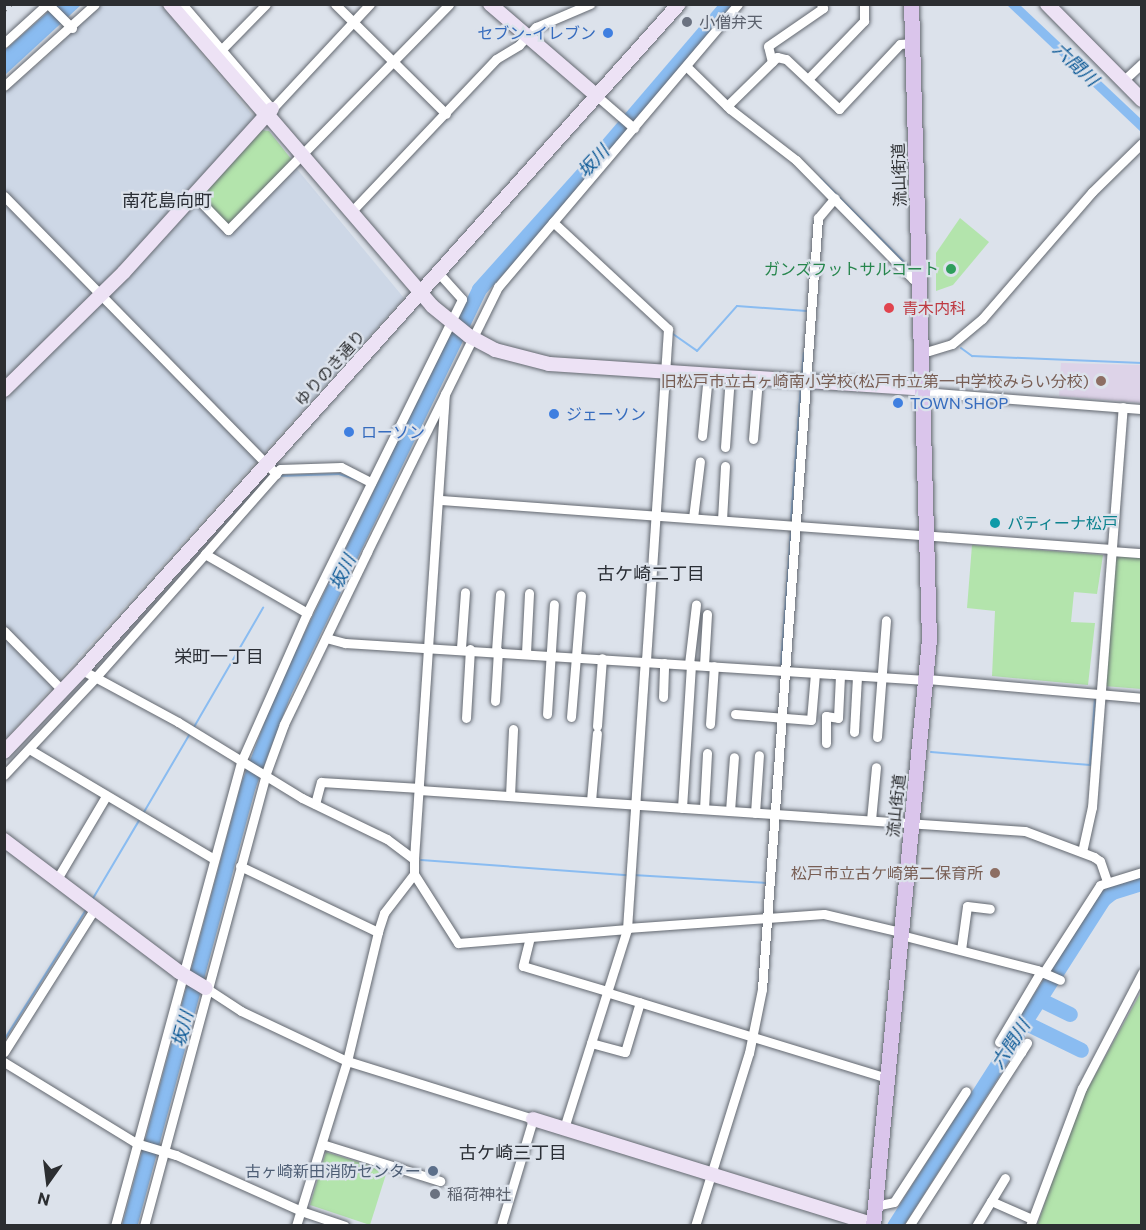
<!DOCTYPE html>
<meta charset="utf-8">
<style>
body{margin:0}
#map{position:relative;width:1146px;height:1230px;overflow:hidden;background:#dce2eb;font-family:Commissioner,"Noto Sans JP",sans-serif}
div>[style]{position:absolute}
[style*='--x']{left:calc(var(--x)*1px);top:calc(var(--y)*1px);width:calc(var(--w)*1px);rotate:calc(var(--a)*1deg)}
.built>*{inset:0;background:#cdd7e6}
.education>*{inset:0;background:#ddd3e8}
.green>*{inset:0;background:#b3e4ac}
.water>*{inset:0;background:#8abcf1}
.stream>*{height:2px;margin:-1px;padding:0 1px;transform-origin:1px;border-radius:1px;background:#8abcf1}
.river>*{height:15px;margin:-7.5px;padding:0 7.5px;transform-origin:7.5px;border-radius:7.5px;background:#8abcf1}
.roads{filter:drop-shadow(0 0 2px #636870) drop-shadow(0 0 2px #636870)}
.street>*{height:9px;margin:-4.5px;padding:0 4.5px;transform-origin:4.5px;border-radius:4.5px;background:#fff}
.secondary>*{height:14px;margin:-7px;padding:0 7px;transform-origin:7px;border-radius:7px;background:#ede2f5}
.primary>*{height:15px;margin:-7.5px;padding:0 7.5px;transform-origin:7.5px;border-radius:7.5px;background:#dac5eb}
.rail>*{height:2px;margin-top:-1px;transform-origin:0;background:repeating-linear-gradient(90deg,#46484c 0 3px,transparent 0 9px)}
.dots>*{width:16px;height:16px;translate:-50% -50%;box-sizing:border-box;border:3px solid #dce2eb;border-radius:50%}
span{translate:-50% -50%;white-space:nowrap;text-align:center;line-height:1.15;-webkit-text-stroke:4.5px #dce2eb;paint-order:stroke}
.worship-label{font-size:16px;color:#5b616d}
.left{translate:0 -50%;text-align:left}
.shop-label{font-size:16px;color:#366cbe}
.right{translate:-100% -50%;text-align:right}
.street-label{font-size:16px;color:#2c2e31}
.leisure-label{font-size:16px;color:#27864d}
.health-label{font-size:16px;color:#be3a42}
.education-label{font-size:16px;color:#785e54}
.culture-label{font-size:16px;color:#0d838f}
.service-label{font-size:16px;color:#4e5e75}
.water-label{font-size:18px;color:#095795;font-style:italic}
.neighbourhood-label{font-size:18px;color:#2a2e35}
.frame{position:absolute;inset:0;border:6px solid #2c2e31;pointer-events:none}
.north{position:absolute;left:18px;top:1152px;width:60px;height:60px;-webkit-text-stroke:4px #dce2eb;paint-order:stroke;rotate:194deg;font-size:16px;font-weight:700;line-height:24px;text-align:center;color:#2c2e31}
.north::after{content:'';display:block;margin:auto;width:21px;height:27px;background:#2c2e31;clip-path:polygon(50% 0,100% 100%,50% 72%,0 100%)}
</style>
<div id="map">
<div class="built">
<i style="clip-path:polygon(99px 5px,161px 5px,404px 298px,5px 739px,5px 92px,47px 57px)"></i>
</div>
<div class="education">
<i style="clip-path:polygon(1061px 363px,1141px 365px,1141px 403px,1059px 396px)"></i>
</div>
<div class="green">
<i style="clip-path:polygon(261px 130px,269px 131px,292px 160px,231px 224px,225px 223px,201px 196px)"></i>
<i style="clip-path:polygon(960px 218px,989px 242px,953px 285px,936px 291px,936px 253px)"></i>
<i style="clip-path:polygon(972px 545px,1103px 555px,1097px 594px,1074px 592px,1071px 622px,1095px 623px,1088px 685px,992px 676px,995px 611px,967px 608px)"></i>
<i style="clip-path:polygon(1116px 556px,1141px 558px,1141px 689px,1104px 686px)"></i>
<i style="clip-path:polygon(1141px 992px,1141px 1225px,1037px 1226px,1077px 1108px)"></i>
<i style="clip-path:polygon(326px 1152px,387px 1171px,370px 1225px,310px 1205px)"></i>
</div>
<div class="water">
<i style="clip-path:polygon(56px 5px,81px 5px,5px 75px,5px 50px)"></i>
<i style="clip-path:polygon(718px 5px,732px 5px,610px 153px,600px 143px)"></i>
<i style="clip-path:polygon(1007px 5px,1020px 5px,1141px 119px,1141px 132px)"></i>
</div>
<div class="stream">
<i style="--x:820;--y:178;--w:126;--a:45"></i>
<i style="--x:673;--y:334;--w:29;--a:35"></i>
<i style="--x:697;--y:351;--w:60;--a:-48.4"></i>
<i style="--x:737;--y:306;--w:70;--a:4.1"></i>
<i style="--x:961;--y:348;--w:14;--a:36"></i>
<i style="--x:972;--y:356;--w:170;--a:2.4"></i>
<i style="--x:802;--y:374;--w:21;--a:-85"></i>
<i style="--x:277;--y:476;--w:62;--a:-1.8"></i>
<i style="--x:339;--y:474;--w:19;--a:18"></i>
<i style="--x:374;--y:485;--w:9;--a:21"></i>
<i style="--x:791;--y:521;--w:135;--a:-85.8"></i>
<i style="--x:781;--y:665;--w:134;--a:-85.7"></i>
<i style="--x:194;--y:727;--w:138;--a:-59.9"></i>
<i style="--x:931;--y:752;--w:160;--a:4.7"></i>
<i style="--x:1090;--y:765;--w:66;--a:-85.7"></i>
<i style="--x:144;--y:812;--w:93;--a:-59.6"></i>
<i style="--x:421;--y:860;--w:207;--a:4.2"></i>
<i style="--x:633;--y:875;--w:134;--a:3.4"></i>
<i style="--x:92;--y:900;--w:96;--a:-59.4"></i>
<i style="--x:4;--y:1040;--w:156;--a:-57.8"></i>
</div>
<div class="river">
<i style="--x:1041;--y:1000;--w:32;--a:26"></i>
<i style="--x:1026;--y:1023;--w:61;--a:26.1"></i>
<i style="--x:129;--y:1226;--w:457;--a:-74.9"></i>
<i style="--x:248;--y:785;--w:98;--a:-69.2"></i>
<i style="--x:283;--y:693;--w:449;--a:-64.1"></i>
<i style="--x:479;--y:289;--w:208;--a:-48.1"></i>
<i style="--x:894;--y:1226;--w:388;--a:-57.4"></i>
<i style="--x:1103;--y:899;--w:11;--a:-38"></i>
<i style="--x:1112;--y:892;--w:31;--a:-17"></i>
</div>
<div class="roads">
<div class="street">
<i style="--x:48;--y:4;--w:34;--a:45"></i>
<i style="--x:182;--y:4;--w:138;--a:49.4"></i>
<i style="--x:272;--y:109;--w:144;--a:-47"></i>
<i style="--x:335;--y:4;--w:156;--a:44.7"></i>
<i style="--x:4;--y:43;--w:58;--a:-42.2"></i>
<i style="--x:221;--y:50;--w:64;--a:-45.6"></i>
<i style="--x:772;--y:62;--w:16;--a:-104"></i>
<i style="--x:768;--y:46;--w:67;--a:-34.6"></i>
<i style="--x:823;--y:8;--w:4;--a:-117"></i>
<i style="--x:686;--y:66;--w:62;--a:44.3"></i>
<i style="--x:730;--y:109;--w:83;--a:37.7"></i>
<i style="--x:796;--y:160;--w:167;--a:45.5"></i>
<i style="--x:913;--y:279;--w:8;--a:-7"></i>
<i style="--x:808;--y:79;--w:81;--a:-46"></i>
<i style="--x:864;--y:21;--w:17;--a:-90"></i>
<i style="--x:1123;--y:81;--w:26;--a:-43"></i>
<i style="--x:4;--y:86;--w:122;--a:-42"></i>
<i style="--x:597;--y:96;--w:49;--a:40.9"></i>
<i style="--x:727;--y:106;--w:70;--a:-44.4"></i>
<i style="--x:777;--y:57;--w:9;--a:13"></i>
<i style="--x:786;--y:59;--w:73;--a:43.3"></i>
<i style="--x:839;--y:109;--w:89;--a:-46.8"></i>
<i style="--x:900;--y:44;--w:13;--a:-4"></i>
<i style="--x:194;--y:195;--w:49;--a:45.8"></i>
<i style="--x:228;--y:230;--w:316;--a:-45.6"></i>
<i style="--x:4;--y:196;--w:389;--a:45.6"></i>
<i style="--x:351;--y:212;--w:211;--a:-46.5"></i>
<i style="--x:496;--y:59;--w:27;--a:-31"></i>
<i style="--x:519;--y:45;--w:25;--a:-47"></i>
<i style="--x:536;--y:27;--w:59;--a:-23.1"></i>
<i style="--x:553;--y:222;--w:157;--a:42.9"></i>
<i style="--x:668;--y:329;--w:333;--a:93.8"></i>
<i style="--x:929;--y:351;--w:24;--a:-17"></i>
<i style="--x:952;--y:344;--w:39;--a:-40"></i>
<i style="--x:982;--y:319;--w:168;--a:-49.1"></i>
<i style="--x:1092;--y:192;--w:70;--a:-44.4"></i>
<i style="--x:924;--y:392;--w:219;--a:4.5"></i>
<i style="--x:702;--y:436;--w:61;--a:-84.4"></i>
<i style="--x:753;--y:439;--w:60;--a:-85.2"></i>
<i style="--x:725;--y:447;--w:71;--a:-86"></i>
<i style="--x:441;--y:500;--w:672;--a:4.18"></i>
<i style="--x:693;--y:518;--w:57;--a:-83"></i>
<i style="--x:722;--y:520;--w:54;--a:-86.8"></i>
<i style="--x:1111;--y:551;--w:31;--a:4"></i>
<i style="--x:205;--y:554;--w:113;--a:-48.6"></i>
<i style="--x:280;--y:469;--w:61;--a:-1.9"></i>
<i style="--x:341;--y:467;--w:34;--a:27"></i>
<i style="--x:4;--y:631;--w:84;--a:45.5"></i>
<i style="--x:326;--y:638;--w:20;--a:15"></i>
<i style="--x:345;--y:643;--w:582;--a:3.64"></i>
<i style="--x:461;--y:648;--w:56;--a:-85.9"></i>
<i style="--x:496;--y:651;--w:57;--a:-86"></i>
<i style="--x:526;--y:653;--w:60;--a:-87.1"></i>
<i style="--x:689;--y:664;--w:60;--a:-83.3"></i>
<i style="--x:704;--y:665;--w:51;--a:-86.6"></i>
<i style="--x:82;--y:670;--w:109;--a:28.4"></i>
<i style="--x:178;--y:722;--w:145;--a:31.5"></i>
<i style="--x:302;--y:798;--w:94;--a:25.8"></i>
<i style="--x:387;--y:839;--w:34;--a:37"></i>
<i style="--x:414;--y:859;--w:15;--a:90"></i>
<i style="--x:414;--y:874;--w:49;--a:127.6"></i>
<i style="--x:384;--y:913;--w:20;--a:108"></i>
<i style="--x:378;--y:932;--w:133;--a:103.5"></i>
<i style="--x:347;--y:1061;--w:173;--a:107.2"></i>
<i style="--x:95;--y:678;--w:166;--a:-48.4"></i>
<i style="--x:205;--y:554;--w:118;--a:30"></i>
<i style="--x:926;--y:679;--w:217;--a:5"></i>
<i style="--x:663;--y:697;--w:34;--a:-88"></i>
<i style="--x:495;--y:701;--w:50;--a:-86.6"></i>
<i style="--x:547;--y:714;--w:110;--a:-86.4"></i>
<i style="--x:735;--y:714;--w:76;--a:4.5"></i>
<i style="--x:811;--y:720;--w:47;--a:-85.1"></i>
<i style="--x:571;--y:717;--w:122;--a:-85.3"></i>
<i style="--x:466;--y:718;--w:69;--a:-86.7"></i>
<i style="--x:710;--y:724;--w:58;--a:-86.1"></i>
<i style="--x:597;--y:726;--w:68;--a:-85.8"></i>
<i style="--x:854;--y:732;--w:56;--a:-86.9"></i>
<i style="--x:877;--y:737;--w:117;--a:-85.6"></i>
<i style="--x:826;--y:743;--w:27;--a:-90"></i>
<i style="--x:826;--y:716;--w:12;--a:9"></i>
<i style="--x:838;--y:718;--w:43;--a:-87.3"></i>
<i style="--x:29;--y:749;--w:215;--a:30.7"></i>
<i style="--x:4;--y:775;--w:133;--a:-46.8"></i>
<i style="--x:419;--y:790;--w:607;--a:3.87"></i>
<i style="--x:1025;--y:831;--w:74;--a:20.6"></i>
<i style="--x:1094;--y:857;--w:7;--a:34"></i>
<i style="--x:1100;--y:861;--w:21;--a:71"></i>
<i style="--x:510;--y:796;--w:67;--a:-87.4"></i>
<i style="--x:591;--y:801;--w:68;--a:-85"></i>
<i style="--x:315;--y:804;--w:23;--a:-75"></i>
<i style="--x:321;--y:782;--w:99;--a:3.5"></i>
<i style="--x:682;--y:808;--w:144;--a:-86.4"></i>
<i style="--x:704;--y:809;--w:56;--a:-86.9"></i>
<i style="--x:730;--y:811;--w:54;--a:-85.8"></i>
<i style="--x:755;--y:813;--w:58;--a:-86.1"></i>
<i style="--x:871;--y:820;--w:53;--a:-84.6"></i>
<i style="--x:1082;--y:852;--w:46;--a:-77.5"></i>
<i style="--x:1092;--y:807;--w:401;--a:-85.6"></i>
<i style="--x:414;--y:859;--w:466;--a:-86.2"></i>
<i style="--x:240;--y:866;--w:153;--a:25.6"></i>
<i style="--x:414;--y:874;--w:82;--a:57.5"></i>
<i style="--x:458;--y:943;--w:170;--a:-4.7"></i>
<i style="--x:57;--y:879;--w:96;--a:-59.4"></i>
<i style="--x:627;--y:928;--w:197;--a:-4.1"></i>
<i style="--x:824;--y:914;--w:79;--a:13.2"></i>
<i style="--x:901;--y:935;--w:140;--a:14.4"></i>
<i style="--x:1037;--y:970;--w:25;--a:23"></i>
<i style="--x:530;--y:937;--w:30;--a:104"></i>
<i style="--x:523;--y:966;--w:88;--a:16.6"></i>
<i style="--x:961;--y:950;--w:44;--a:-82.2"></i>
<i style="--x:967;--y:906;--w:23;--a:7"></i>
<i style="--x:1044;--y:972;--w:103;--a:-57.2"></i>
<i style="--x:1100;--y:885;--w:44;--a:-17.2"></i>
<i style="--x:206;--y:988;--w:42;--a:33.3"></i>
<i style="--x:241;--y:1011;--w:117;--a:25.3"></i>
<i style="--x:347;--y:1061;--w:195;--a:17.3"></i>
<i style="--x:533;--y:1119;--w:112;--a:106.7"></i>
<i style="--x:606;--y:992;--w:294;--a:17"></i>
<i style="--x:1009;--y:1027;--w:28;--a:64"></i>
<i style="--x:999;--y:1042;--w:82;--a:-59.4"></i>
<i style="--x:591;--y:1043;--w:35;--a:15"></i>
<i style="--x:625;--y:1052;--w:52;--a:-73.3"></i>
<i style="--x:4;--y:1052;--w:170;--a:-57.7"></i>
<i style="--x:4;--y:1062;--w:155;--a:31.5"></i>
<i style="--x:136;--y:1143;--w:42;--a:16.7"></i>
<i style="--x:176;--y:1155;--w:137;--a:24.1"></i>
<i style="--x:301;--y:1211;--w:46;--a:18.8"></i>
<i style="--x:564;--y:1128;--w:209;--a:-72.4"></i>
<i style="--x:627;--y:929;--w:269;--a:-86.2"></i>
<i style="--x:322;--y:1144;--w:124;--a:17.4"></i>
<i style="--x:991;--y:1201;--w:45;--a:23.7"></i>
<i style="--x:875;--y:1206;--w:19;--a:-12"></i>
<i style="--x:894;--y:1202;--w:132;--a:-57"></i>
<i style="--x:115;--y:1226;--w:481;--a:-74.8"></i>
<i style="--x:241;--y:762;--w:163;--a:-66.1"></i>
<i style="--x:307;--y:613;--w:350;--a:-63.7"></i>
<i style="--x:462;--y:299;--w:36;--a:-132"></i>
<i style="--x:144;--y:1226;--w:466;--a:-74.9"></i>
<i style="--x:265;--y:776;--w:55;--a:-69.9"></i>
<i style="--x:284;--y:724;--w:191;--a:-64.2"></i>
<i style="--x:367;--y:552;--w:296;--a:-63.7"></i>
<i style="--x:498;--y:287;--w:371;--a:-49.7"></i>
<i style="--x:695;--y:1226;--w:181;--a:-72.7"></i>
<i style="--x:749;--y:1053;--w:65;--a:-78.5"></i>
<i style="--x:762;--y:989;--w:773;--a:-85.85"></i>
<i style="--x:818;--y:218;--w:26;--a:-50"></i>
<i style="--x:909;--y:1226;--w:218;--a:-57.2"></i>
<i style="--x:976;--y:1226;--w:56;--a:-58.9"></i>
<i style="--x:1030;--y:1226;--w:147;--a:-69.4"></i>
<i style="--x:1082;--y:1088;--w:130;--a:-62.4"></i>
</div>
<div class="secondary">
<i style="--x:170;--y:4;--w:147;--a:49.1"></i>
<i style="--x:490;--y:4;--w:141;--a:40.7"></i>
<i style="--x:1047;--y:4;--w:135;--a:45.3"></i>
<i style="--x:267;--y:114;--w:253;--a:49.3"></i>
<i style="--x:432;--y:306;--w:48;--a:39"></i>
<i style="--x:469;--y:336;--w:30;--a:28"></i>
<i style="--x:495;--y:350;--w:56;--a:14.5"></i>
<i style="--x:549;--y:364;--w:376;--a:3.8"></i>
<i style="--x:4;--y:390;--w:168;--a:-44.5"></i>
<i style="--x:124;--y:272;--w:220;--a:-47.8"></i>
<i style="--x:4;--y:752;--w:113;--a:-46.4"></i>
<i style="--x:82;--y:670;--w:894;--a:-48.13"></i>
<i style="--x:4;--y:840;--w:219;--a:37"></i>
<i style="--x:179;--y:972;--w:31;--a:31"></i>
<i style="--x:533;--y:1119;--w:356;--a:17.2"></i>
</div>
<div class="primary">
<i style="--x:873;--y:1226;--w:590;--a:-84.55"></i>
<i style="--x:929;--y:639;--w:635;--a:-91.62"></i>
</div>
</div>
<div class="rail">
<i style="--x:4;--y:12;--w:12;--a:-42"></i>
</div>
<div class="dots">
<i style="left:687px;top:22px;background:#6b7280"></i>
<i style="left:608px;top:33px;background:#3f7fe0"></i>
<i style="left:951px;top:269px;background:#2e9e5b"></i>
<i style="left:889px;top:308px;background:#e0444e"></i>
<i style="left:1101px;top:381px;background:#8d6e63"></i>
<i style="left:898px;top:403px;background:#3f7fe0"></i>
<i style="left:554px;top:414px;background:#3f7fe0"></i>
<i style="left:349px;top:432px;background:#3f7fe0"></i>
<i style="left:995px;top:523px;background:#0f9aa8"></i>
<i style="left:995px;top:873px;background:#8d6e63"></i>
<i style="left:433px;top:1171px;background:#5c6f8a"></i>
<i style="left:435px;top:1194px;background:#6b7280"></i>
</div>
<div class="worship-label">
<span class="left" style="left:699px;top:22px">小僧弁天</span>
<span class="left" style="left:447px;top:1194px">稲荷神社</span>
</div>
<div class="shop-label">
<span class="right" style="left:596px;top:33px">セブン-イレブン</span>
<span class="left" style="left:910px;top:403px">TOWN SHOP</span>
<span class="left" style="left:566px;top:414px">ジェーソン</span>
<span class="left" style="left:361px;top:432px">ローソン</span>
</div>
<div class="street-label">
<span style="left:899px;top:175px;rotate:-92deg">流山街道</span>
<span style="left:330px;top:368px;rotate:-48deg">ゆりのき通り</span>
<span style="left:896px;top:806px;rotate:-84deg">流山街道</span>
</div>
<div class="leisure-label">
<span class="right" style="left:939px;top:269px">ガンズフットサルコート</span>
</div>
<div class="health-label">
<span class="left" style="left:902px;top:308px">青木内科</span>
</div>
<div class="education-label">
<span class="right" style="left:1089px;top:381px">旧松戸市立古ヶ崎南小学校(松戸市立第一中学校みらい分校)</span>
<span class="right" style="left:983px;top:873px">松戸市立古ケ崎第二保育所</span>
</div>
<div class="culture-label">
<span class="left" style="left:1007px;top:523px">パティーナ松戸</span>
</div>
<div class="service-label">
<span class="right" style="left:421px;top:1171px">古ヶ崎新田消防センター</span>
</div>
<div class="water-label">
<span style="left:1076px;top:64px;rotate:43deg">六間川</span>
<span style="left:593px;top:161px;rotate:-47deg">坂川</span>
<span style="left:342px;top:572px;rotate:-64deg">坂川</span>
<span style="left:182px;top:1029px;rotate:-75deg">坂川</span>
<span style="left:1010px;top:1044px;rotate:-57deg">六間川</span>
</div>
<div class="neighbourhood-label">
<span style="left:167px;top:200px">南花島向町</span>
<span style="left:651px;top:573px">古ケ崎二丁目</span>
<span style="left:219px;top:656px">栄町一丁目</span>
<span style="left:513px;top:1152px">古ケ崎三丁目</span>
</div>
<div class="frame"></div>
<div class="north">N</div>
</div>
